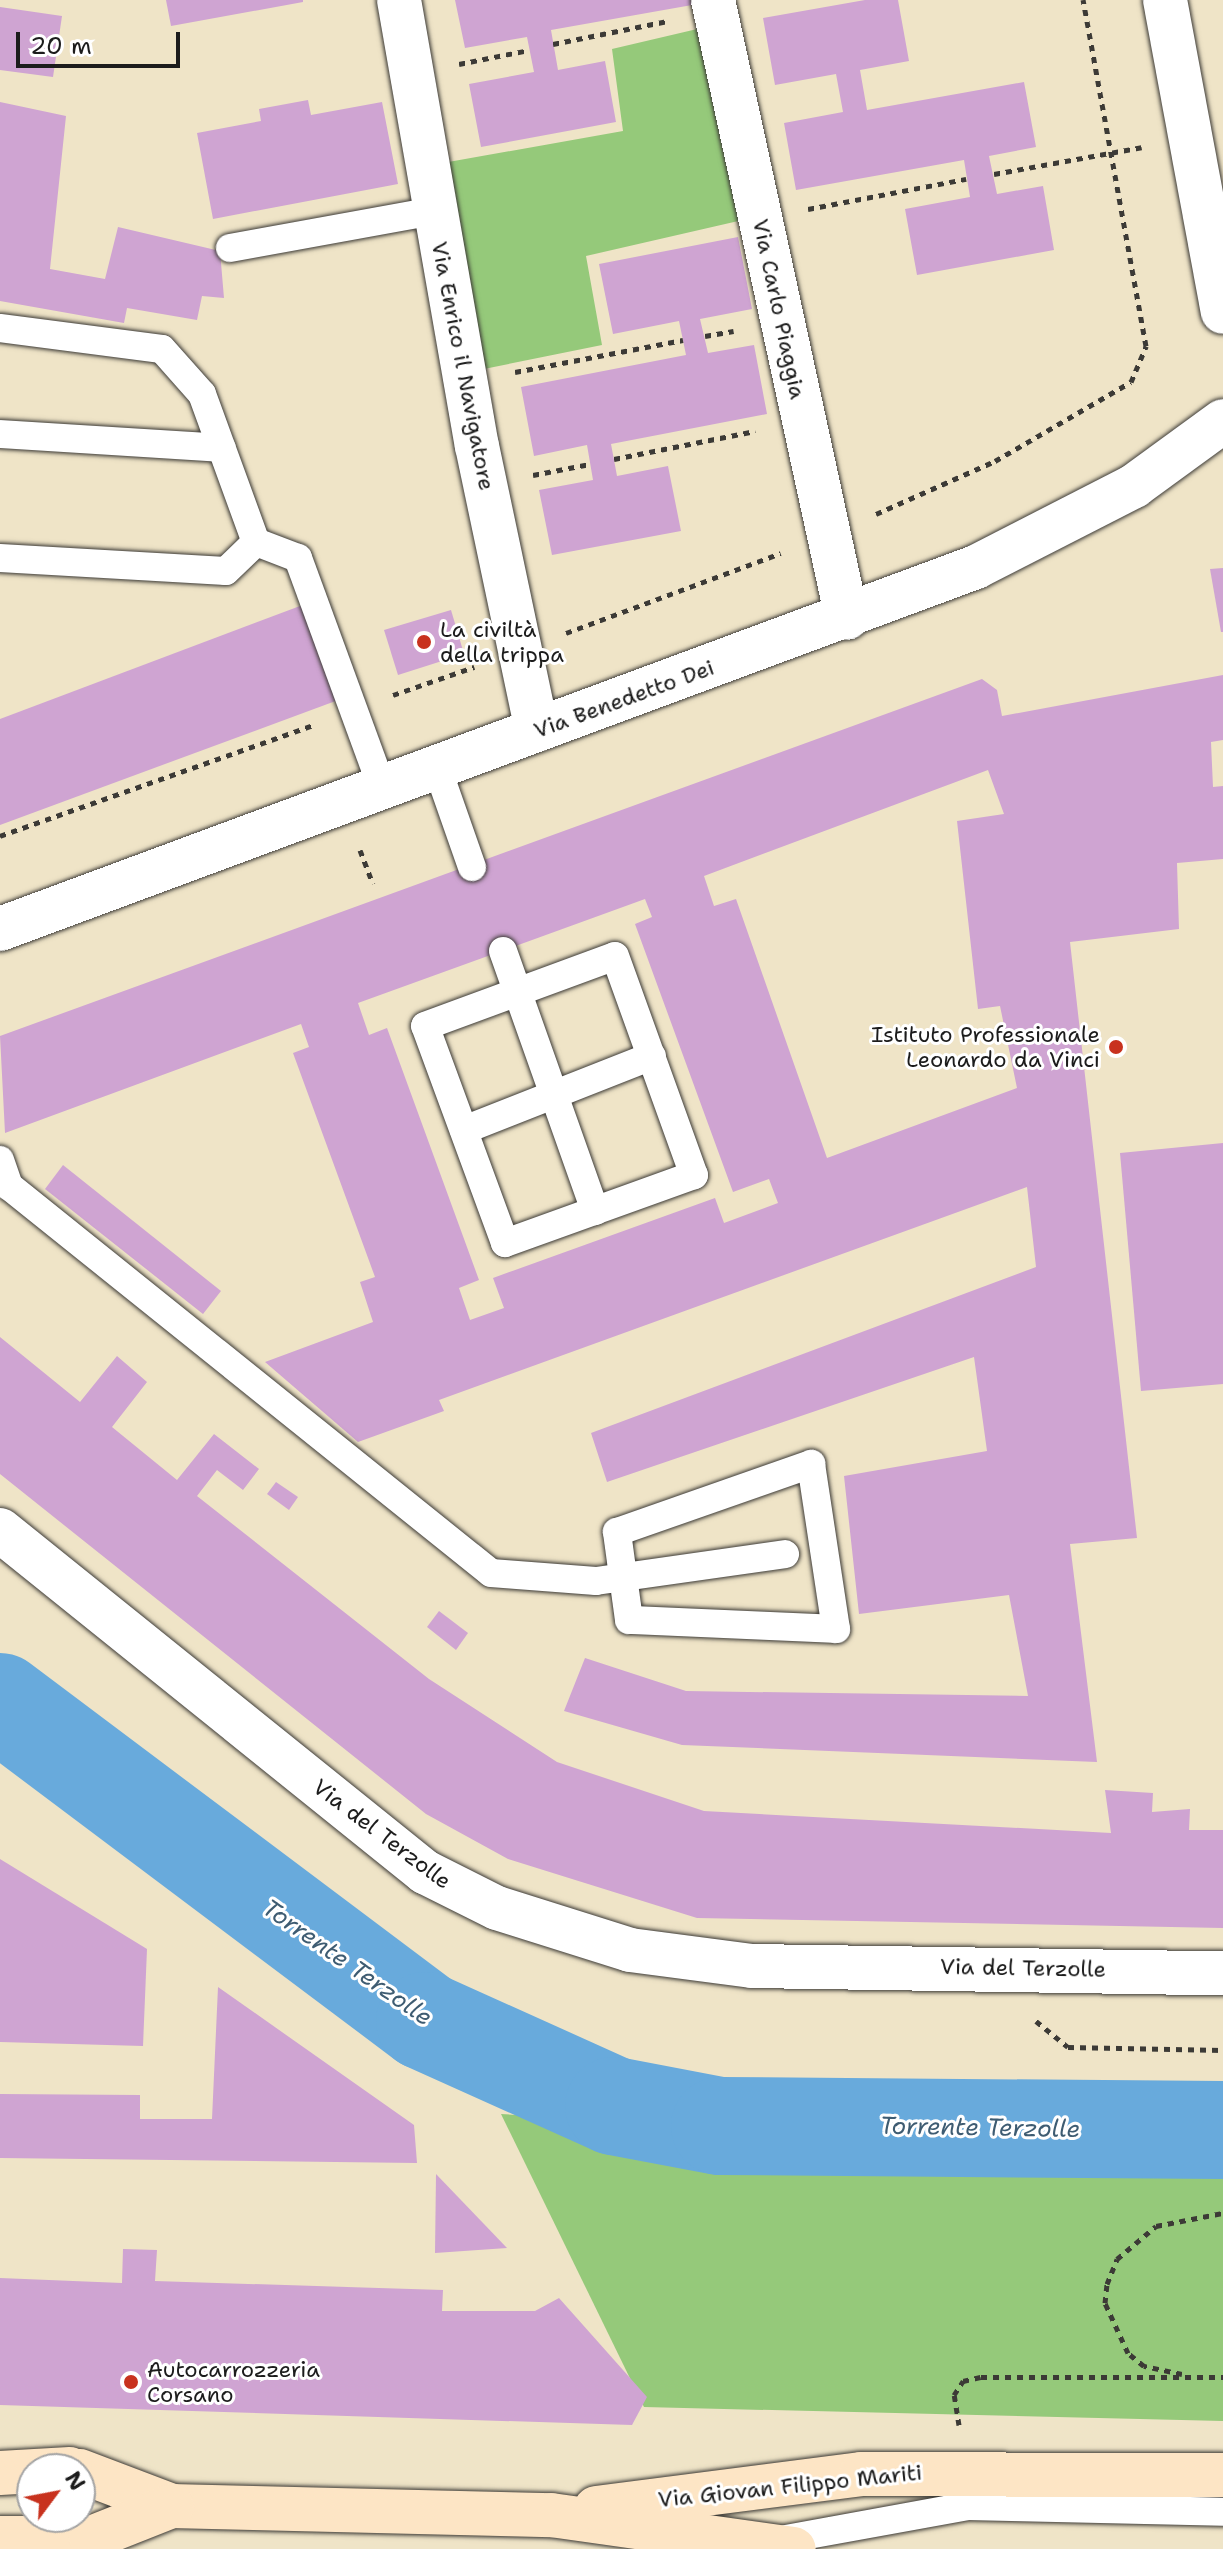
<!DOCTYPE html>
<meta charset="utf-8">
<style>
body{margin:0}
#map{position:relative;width:1223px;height:2549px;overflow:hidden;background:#efe4c7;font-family:"Shantell Sans",sans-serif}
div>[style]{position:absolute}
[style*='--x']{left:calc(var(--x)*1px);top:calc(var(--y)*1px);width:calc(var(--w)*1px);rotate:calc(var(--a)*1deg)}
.green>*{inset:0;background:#95c97a}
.river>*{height:98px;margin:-49px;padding:0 49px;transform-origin:49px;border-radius:49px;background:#68aadc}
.building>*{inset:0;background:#cfa4d2}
.path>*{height:5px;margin-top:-2.5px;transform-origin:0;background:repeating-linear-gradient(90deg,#3c3a36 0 6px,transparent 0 12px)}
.roads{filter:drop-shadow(0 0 2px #3c3a36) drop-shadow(0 0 2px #3c3a36)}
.service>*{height:28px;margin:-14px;padding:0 14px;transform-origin:14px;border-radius:14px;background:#fff}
.minor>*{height:44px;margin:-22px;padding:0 22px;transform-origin:22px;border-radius:22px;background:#fff}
.secondary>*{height:44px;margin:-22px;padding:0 22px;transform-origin:22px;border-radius:22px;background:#fde5c5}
.dots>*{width:22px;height:22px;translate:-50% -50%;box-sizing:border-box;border:4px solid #fff;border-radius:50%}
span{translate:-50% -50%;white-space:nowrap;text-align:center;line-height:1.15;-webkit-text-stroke:6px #fff;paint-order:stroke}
.street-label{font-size:22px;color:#1c1c1c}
.poi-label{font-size:22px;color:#1c1c1c}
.left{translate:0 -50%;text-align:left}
.right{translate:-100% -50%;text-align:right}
.water-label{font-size:24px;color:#3e5c72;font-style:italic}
.north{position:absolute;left:16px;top:2453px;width:80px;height:80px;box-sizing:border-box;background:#fff;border:2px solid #a4a4a4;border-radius:50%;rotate:58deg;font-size:22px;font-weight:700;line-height:32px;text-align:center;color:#1c1c1c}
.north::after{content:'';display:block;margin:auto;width:28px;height:36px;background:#c8321e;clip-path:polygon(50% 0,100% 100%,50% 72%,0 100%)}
.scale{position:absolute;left:16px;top:32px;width:164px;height:36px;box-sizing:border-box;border:4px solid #1c1c1c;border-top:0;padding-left:10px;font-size:24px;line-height:28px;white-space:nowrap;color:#1c1c1c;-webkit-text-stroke:6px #fff;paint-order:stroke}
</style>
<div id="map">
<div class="green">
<i style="clip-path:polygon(710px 26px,747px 219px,586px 256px,602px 345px,474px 371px,437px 164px,623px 131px,612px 49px)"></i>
<i style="clip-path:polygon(501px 2114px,1223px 2157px,1223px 2421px,644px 2407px)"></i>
</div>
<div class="river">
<i style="--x:0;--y:1702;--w:531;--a:36.89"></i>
<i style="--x:425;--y:2021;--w:207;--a:24.2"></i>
<i style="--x:614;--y:2106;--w:108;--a:10.7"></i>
<i style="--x:720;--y:2126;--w:503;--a:0.46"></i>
</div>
<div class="building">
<i style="clip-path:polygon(166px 0,303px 0,303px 2px,171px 26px)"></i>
<i style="clip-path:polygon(455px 0,709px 0,709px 2px,551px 30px,558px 70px,605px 61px,616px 122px,481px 147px,469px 84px,534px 72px,527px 37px,465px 48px)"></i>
<i style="clip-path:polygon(865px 0,898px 0,909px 61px,860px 70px,867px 110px,1024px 82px,1036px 147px,989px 156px,997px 194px,1043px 186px,1054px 250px,917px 275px,905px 209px,970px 197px,964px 160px,796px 190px,784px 123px,843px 112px,836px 74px,775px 85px,763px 18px)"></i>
<i style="clip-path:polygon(0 7px,62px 16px,53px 77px,0 70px)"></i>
<i style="clip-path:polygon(308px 100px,311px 115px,382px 102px,398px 184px,213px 219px,197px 133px,261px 121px,259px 109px)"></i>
<i style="clip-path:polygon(0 102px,66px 116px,50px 269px,105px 279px,118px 227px,220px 251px,224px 298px,202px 296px,197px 320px,127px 308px,124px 323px,0 301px)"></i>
<i style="clip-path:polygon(738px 237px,752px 309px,700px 319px,708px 353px,754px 345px,767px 414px,611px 444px,617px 476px,668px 466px,681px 531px,552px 555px,539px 490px,593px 480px,587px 445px,534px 456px,521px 387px,686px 355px,679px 321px,613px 334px,599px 264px)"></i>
<i style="clip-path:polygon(1223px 568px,1223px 632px,1221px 632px,1210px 569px)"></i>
<i style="clip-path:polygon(308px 603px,341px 699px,0 825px,0 719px)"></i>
<i style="clip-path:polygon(451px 610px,464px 654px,398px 675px,384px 630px)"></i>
<i style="clip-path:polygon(evenodd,1223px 675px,1223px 740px,1211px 742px,1213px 787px,1223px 786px,1223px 859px,1177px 863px,1179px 929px,1070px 942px,1137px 1538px,1070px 1544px,1097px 1762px,682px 1745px,564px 1711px,585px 1658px,686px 1691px,1028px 1696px,1009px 1595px,859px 1614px,844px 1476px,987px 1451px,974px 1357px,607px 1482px,591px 1433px,1036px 1267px,1027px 1187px,439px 1400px,444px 1411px,358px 1442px,265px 1362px,373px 1322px,360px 1282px,375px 1277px,293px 1053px,309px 1047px,301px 1024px,5px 1133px,0 1036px,982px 679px,997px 690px,1002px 716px,1223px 675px,988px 770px,1004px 814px,957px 821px,978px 1009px,1000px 1006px,1017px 1088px,827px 1158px,736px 899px,714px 906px,704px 876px,988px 770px,1223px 675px,645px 899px,652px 917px,635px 924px,733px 1192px,769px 1179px,778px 1203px,724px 1223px,715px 1198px,493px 1278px,504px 1308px,470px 1320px,459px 1288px,479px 1280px,387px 1028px,369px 1035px,358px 1003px,645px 899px)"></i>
<i style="clip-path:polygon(1223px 1143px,1223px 1384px,1141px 1391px,1120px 1153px)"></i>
<i style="clip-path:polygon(63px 1165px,221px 1291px,203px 1314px,45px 1189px)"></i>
<i style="clip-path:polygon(0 1337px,80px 1402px,117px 1356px,147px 1382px,112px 1427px,177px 1480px,214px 1434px,259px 1469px,243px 1490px,217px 1470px,197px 1496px,429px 1679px,557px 1762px,704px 1811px,1111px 1833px,1105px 1790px,1153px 1793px,1152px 1812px,1190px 1809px,1189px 1830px,1223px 1830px,1223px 1928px,697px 1918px,508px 1859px,426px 1814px,0 1474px)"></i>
<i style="clip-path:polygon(276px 1482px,298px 1497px,289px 1510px,267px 1494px)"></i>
<i style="clip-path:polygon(439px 1611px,468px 1633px,456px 1650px,427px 1627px)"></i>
<i style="clip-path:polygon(0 1859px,147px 1949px,143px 2046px,0 2042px)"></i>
<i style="clip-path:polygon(218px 1987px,414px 2125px,417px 2163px,0 2158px,0 2094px,140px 2095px,140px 2119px,212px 2119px)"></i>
<i style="clip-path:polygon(436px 2174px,507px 2248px,435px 2253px)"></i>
<i style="clip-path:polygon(123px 2249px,157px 2250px,155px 2281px,443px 2290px,442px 2311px,535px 2311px,559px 2298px,647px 2397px,632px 2425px,0 2405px,0 2278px,122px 2283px)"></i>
</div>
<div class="path">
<i style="--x:553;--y:44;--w:117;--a:-11.3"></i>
<i style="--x:459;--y:64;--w:71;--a:-11.3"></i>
<i style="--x:994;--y:174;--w:150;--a:-10.3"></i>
<i style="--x:808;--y:209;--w:161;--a:-10.8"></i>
<i style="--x:705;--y:336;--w:29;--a:-10"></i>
<i style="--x:515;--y:372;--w:171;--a:-10.8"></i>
<i style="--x:614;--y:459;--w:144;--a:-11.2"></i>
<i style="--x:533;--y:475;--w:58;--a:-10.9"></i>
<i style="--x:876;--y:514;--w:130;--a:-24"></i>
<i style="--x:995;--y:461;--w:157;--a:-30.2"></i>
<i style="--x:1131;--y:382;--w:39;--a:-67"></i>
<i style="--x:1146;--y:346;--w:352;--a:-100.3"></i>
<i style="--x:566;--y:633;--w:229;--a:-20.4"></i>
<i style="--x:393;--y:695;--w:86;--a:-19.1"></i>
<i style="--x:0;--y:836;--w:335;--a:-19.5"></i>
<i style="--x:360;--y:850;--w:36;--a:69"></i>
<i style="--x:1036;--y:2021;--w:41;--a:39.1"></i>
<i style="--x:1068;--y:2047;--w:155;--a:1.1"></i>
<i style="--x:1182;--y:2374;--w:39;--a:-168"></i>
<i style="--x:1144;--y:2366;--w:21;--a:-141"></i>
<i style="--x:1128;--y:2353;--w:55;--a:-114.7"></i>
<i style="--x:1105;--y:2303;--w:19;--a:-84"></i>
<i style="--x:1107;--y:2284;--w:27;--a:-68"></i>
<i style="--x:1117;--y:2259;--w:51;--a:-40.2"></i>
<i style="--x:1156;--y:2226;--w:68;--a:-11"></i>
<i style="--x:959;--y:2425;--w:30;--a:-99"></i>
<i style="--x:954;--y:2395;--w:17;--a:-57"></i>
<i style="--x:963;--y:2381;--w:18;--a:-13"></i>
<i style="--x:981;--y:2377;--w:242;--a:0"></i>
</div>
<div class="roads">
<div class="service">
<i style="--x:230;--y:248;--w:207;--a:-10.3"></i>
<i style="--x:0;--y:328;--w:163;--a:7.4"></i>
<i style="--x:162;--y:349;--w:60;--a:48.4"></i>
<i style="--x:202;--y:394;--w:158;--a:70"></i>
<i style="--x:256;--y:542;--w:45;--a:20.9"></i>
<i style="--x:298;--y:558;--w:245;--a:69.9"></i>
<i style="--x:0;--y:434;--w:222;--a:3.6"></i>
<i style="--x:0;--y:558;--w:226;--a:3.3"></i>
<i style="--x:226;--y:571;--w:42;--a:-44"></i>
<i style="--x:437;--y:767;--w:106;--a:70.7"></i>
<i style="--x:503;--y:951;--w:276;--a:70.5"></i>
<i style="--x:615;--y:956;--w:233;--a:70.2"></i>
<i style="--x:694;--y:1175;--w:201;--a:160.2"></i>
<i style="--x:505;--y:1243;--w:231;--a:-110.2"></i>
<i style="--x:425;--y:1026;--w:202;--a:-20.2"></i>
<i style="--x:464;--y:1130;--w:202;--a:-21.5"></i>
<i style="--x:0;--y:1160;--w:28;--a:71"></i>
<i style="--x:9;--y:1186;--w:618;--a:38.76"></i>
<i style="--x:491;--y:1573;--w:105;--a:4.4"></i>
<i style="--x:596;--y:1581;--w:191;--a:-8.1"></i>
<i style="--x:811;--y:1464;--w:167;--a:81.4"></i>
<i style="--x:836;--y:1629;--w:207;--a:-177.5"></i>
<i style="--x:629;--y:1620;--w:89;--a:-97.8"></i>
<i style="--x:617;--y:1532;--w:206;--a:-19.3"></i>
<i style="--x:775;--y:2541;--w:195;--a:-10.3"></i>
<i style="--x:967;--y:2506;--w:256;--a:1.3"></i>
</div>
<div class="minor">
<i style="--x:399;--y:0;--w:453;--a:80.1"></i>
<i style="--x:477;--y:446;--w:290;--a:78.1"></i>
<i style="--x:713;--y:0;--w:632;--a:77.77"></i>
<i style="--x:1165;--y:0;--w:317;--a:79.5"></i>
<i style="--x:0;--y:929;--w:1041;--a:-20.35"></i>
<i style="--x:976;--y:567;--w:178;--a:-27.1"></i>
<i style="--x:1134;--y:486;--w:110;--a:-36.1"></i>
<i style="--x:0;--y:1530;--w:546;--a:38.82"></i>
<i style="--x:425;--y:1872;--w:80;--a:26.6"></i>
<i style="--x:497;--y:1908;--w:139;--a:17.5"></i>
<i style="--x:630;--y:1950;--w:123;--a:7.5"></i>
<i style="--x:752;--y:1966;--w:471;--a:0.9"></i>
</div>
<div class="secondary">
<i style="--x:80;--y:2471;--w:98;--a:20.8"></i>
<i style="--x:172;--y:2506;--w:379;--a:1.4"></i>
<i style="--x:551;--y:2515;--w:245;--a:8"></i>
<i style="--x:0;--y:2473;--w:70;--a:-3.3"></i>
<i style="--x:596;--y:2508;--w:267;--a:-7.3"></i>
<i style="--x:861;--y:2474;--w:362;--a:0.2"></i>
<i style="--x:0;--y:2538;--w:91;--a:0"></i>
<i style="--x:91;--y:2538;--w:87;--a:-21.6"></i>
</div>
</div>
<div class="dots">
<i style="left:424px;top:642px;background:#c8321e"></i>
<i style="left:1116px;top:1047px;background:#c8321e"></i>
<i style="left:131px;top:2382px;background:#c8321e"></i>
</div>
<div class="street-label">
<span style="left:779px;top:309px;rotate:78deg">Via Carlo Piaggia</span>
<span style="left:463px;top:366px;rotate:79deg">Via Enrico il Navigatore</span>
<span style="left:624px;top:699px;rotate:-20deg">Via Benedetto Dei</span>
<span style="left:382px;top:1834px;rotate:37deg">Via del Terzolle</span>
<span style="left:1023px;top:1968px;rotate:1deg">Via del Terzolle</span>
<span style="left:790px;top:2486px;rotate:-6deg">Via Giovan Filippo Mariti</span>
</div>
<div class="poi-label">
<span class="left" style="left:440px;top:642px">La civiltà<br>della trippa</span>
<span class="right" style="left:1100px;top:1047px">Istituto Professionale<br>Leonardo da Vinci</span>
<span class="left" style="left:147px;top:2382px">Autocarrozzeria<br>Corsano</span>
</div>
<div class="water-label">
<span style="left:347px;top:1963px;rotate:35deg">Torrente Terzolle</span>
<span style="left:980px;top:2128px;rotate:1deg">Torrente Terzolle</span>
</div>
<div class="north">N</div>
<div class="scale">20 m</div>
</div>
